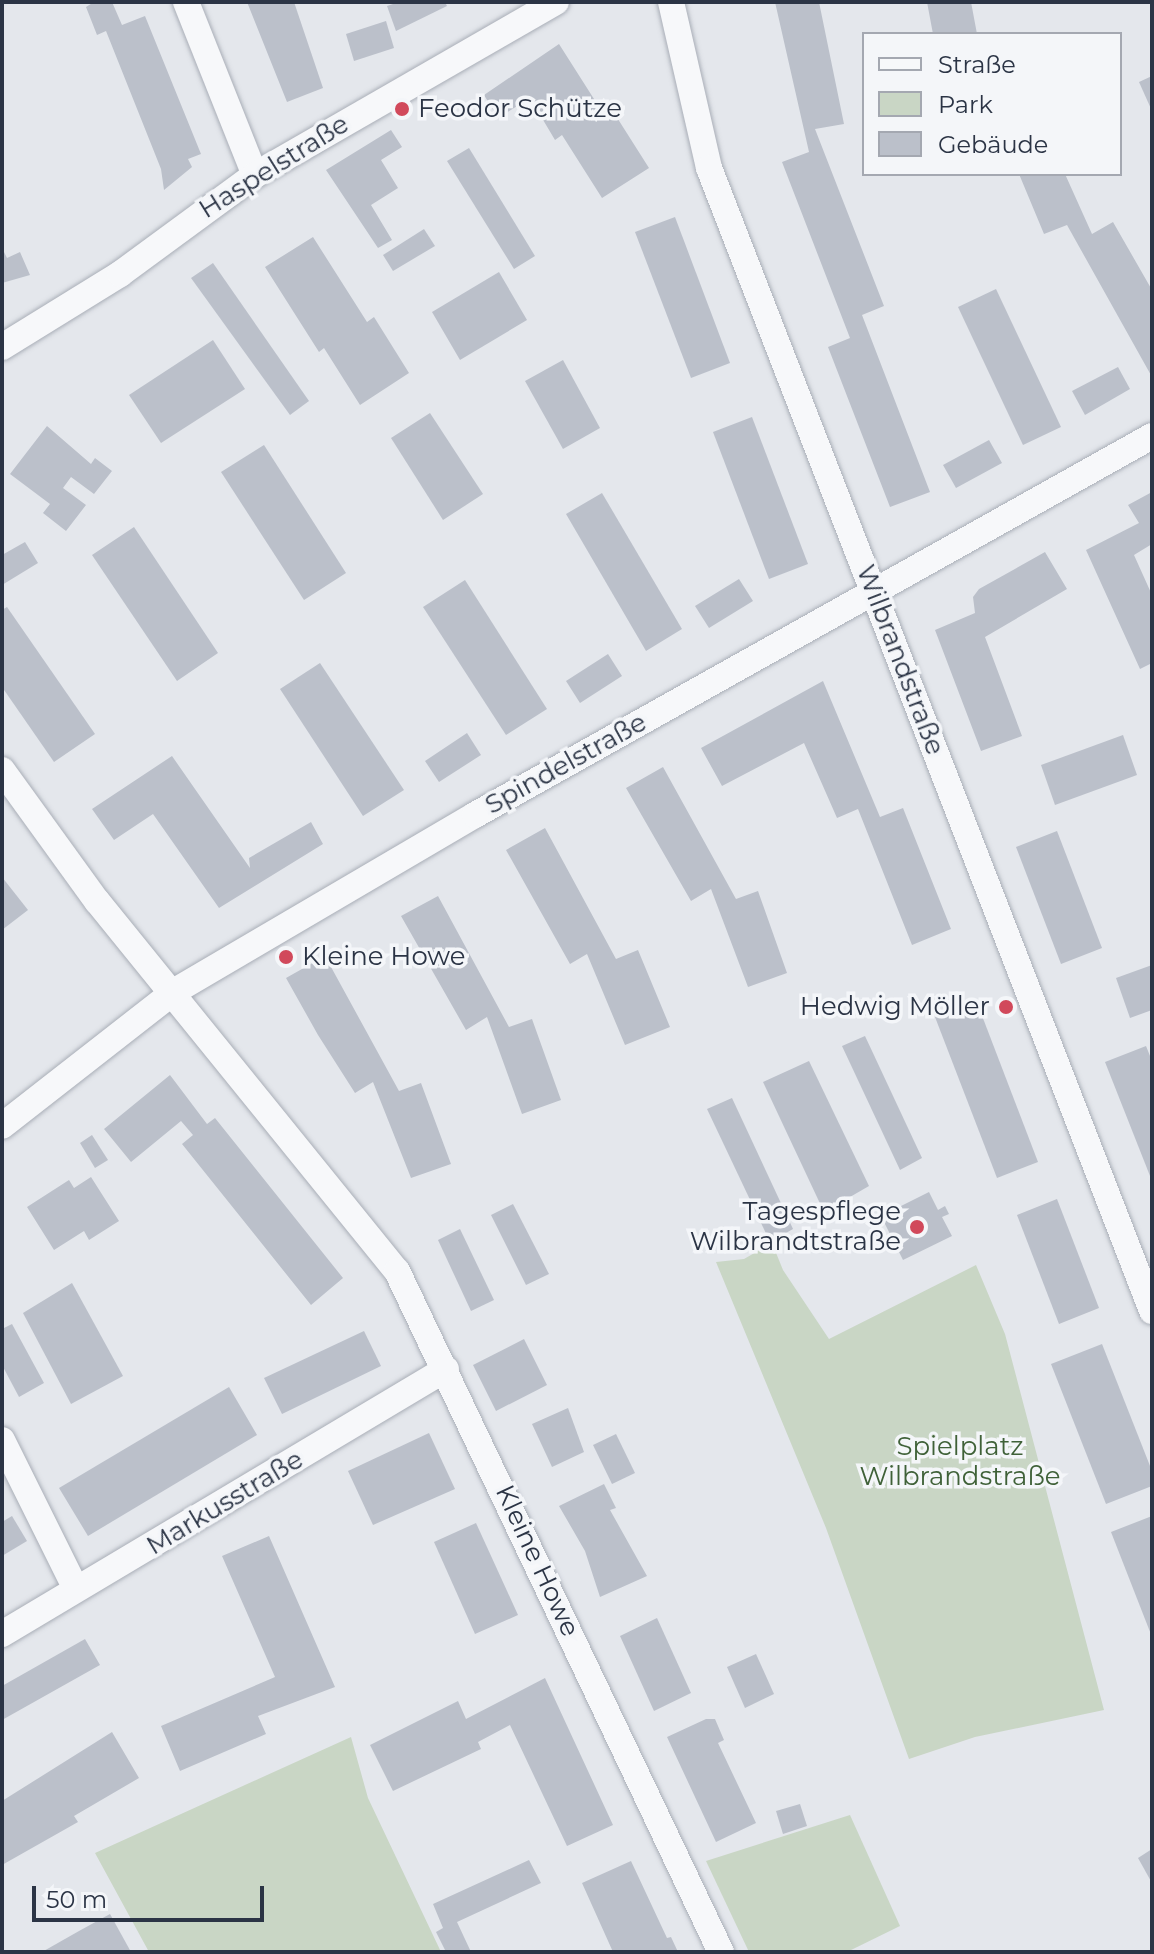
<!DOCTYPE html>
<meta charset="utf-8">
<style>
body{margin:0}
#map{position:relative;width:1154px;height:1954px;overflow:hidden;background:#e4e7ec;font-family:Montserrat,sans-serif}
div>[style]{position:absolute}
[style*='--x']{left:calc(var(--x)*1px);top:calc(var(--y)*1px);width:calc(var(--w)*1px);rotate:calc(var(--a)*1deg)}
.green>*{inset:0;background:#c9d6c5}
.building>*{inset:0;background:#bbc0ca}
.roads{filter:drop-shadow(0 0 2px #a9aeb7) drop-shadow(0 0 2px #a9aeb7)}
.street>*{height:26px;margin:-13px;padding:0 13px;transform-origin:13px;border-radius:13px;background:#f7f8fa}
.dots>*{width:22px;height:22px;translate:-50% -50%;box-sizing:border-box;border:4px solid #f4f6f9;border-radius:50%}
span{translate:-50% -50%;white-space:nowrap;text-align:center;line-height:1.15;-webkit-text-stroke:7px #f4f6f9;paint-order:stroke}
.poi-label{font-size:26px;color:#2b3445}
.left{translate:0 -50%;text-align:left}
.right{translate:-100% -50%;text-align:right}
.street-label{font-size:26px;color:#2b3445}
.park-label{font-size:26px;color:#3f6138}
.frame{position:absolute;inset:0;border:4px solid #2b3445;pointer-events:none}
.legend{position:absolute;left:862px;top:32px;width:260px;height:144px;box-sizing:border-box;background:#f4f6f9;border:2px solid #a4a8b1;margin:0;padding:10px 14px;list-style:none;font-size:24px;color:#2b3445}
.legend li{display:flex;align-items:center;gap:16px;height:40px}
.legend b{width:40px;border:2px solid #a4a8b1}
.scale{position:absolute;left:32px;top:1886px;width:232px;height:36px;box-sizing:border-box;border:4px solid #2b3445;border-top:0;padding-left:10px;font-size:24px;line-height:28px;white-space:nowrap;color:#2b3445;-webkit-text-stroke:6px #f4f6f9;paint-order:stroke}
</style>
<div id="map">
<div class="green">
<i style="clip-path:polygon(772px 1243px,783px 1270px,829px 1339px,976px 1265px,1005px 1334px,1104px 1710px,975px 1737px,909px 1759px,826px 1528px,716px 1262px,744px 1259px)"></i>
<i style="clip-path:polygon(351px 1737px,368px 1798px,441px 1952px,149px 1952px,95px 1853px)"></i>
<i style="clip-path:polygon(850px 1815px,900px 1926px,847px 1952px,749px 1952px,706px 1861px)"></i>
</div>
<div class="building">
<i style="clip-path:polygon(94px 2px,112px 2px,122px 25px,145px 16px,201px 154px,188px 159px,192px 167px,164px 190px,161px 169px,106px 31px,97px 35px,86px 7px)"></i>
<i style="clip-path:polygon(247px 2px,294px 2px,323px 88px,287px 102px)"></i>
<i style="clip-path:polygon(399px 2px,445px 2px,447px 6px,396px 31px,387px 6px)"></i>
<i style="clip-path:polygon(775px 2px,819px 2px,844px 124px,815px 129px,884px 306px,862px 315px,930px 492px,890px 507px,828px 347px,850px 338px,782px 162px,809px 152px)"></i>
<i style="clip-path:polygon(927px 2px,971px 2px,977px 34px,933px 34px)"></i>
<i style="clip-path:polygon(386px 21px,394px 48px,354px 61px,346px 34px)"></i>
<i style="clip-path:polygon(559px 44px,601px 110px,609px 105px,649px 168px,602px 198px,562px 135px,555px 140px,530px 98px,498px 118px,484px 95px)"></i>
<i style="clip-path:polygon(1152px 76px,1152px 111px,1139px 82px)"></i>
<i style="clip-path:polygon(391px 130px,402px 147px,381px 160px,398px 188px,371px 205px,392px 240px,378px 248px,326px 170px)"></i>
<i style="clip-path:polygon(469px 148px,535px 256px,514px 269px,447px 161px)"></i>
<i style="clip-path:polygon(1019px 174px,1065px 174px,1092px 234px,1113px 222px,1152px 290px,1152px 377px,1067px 225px,1044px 234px)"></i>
<i style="clip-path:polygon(675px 217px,730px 363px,691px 378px,635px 232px)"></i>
<i style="clip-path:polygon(424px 229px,435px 246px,393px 271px,383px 255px)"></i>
<i style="clip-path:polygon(313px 237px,367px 322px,374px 317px,409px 373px,360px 405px,324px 348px,319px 352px,265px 267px)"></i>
<i style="clip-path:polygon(2px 248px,7px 258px,20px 252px,30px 275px,2px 283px)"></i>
<i style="clip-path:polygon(213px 263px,309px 401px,290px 415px,191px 278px)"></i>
<i style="clip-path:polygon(499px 272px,527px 320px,460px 360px,432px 312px)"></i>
<i style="clip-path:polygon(996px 289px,1061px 427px,1023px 445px,958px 307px)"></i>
<i style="clip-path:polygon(213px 340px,245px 389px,161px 443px,129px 395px)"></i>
<i style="clip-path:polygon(563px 360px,600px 428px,563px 449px,525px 381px)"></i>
<i style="clip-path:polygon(1118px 367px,1130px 389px,1085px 415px,1072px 391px)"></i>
<i style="clip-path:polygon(430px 413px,483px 494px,443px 520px,391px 438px)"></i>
<i style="clip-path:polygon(752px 417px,808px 564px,769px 579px,713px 432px)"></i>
<i style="clip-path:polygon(47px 426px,91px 464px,95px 458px,112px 471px,94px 494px,71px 477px,63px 488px,86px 505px,66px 531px,43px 513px,50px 504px,10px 474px)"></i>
<i style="clip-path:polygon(989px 440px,1002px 463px,956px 488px,943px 465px)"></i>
<i style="clip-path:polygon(264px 445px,346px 573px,304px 600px,221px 472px)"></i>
<i style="clip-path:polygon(1152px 492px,1152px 544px,1134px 555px,1152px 595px,1152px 663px,1140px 669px,1086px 550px,1139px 523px,1128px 505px)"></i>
<i style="clip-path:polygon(602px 493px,682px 629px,646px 651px,566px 514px)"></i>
<i style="clip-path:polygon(134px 527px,218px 653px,177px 681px,92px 555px)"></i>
<i style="clip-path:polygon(25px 542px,38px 563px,2px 585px,2px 555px)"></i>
<i style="clip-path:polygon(1045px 552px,1067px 589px,985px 637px,1022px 736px,981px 751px,935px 630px,975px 613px,973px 597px,979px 589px)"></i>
<i style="clip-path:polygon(739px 579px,753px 601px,709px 628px,695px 606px)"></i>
<i style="clip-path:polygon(465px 580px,547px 709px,506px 735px,423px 607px)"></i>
<i style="clip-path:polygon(7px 607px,95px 734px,54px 762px,2px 687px,2px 610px)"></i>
<i style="clip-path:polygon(608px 654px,622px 676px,580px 703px,566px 681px)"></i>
<i style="clip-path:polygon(320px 663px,404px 790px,363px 816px,280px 689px)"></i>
<i style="clip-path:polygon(823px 681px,880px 817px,903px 808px,951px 929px,912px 945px,858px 809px,837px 818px,804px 743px,722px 786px,701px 748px)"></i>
<i style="clip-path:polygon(467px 733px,481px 755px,439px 782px,425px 761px)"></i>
<i style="clip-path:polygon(1123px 735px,1137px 775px,1055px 805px,1041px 765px)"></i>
<i style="clip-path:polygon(172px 756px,250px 868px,249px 858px,311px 822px,323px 844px,219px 908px,153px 814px,114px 840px,92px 809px)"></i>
<i style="clip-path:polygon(663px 767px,736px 899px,758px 891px,787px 973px,748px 987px,711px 889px,691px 901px,626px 788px)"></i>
<i style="clip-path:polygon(545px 828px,616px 959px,638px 950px,670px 1027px,625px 1045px,587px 954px,570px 964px,506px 850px)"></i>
<i style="clip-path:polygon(1057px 831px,1102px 948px,1061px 964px,1016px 847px)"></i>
<i style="clip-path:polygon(2px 877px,28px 910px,2px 930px)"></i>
<i style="clip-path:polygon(438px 896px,509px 1027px,532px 1019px,561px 1100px,522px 1114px,487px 1017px,466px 1030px,401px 916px)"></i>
<i style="clip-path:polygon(325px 956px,399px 1091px,421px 1083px,451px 1164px,411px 1178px,373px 1082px,355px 1093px,318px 1035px,286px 978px)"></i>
<i style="clip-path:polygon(1152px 965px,1152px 1010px,1130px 1018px,1116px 978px)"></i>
<i style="clip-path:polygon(976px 1000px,1038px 1162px,997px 1178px,935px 1017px)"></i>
<i style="clip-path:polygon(865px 1036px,922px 1158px,900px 1170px,842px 1046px)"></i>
<i style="clip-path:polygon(1146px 1046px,1152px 1061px,1152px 1181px,1105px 1062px)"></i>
<i style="clip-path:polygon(809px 1061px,869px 1186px,824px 1212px,763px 1082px)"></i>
<i style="clip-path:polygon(170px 1075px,207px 1124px,215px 1118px,343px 1278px,311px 1305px,182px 1144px,193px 1135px,181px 1121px,131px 1162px,104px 1129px)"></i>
<i style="clip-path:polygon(732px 1098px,793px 1229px,770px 1242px,707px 1109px)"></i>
<i style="clip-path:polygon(92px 1135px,108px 1160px,95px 1168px,80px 1143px)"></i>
<i style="clip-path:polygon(91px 1177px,119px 1221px,89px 1240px,84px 1231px,54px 1250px,27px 1207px,69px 1180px,74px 1188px)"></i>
<i style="clip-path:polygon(929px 1192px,938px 1210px,945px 1206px,949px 1214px,942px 1217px,952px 1236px,903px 1260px,881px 1216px)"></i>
<i style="clip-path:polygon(1057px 1199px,1099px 1308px,1059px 1324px,1017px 1215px)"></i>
<i style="clip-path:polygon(513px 1204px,549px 1274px,526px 1285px,491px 1215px)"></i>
<i style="clip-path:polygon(460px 1229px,494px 1300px,471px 1311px,438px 1240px)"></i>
<i style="clip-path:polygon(72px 1283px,123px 1376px,71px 1404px,23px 1313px)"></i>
<i style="clip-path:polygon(12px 1324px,44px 1383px,19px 1397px,2px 1365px,2px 1329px)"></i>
<i style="clip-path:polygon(364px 1331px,381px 1366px,282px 1414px,264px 1378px)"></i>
<i style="clip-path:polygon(524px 1339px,547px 1385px,496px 1411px,473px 1365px)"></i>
<i style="clip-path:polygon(1102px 1344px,1152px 1471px,1152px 1486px,1106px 1504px,1051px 1364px)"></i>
<i style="clip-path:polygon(229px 1387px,257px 1435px,88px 1536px,59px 1488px)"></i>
<i style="clip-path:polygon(568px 1408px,584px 1452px,552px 1467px,532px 1424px)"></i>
<i style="clip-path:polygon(429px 1433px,455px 1489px,373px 1525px,348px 1471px)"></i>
<i style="clip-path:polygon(616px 1434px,635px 1473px,612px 1484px,593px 1445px)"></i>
<i style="clip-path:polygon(604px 1484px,616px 1508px,610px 1510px,647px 1576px,600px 1597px,585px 1551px,559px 1506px)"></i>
<i style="clip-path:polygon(12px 1516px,27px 1541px,2px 1556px,2px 1522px)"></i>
<i style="clip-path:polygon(1152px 1516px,1152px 1637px,1111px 1532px)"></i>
<i style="clip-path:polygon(476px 1523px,518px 1615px,475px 1634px,434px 1542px)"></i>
<i style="clip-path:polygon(269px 1536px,335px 1687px,258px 1716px,266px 1734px,180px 1771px,161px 1726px,275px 1677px,222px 1556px)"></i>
<i style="clip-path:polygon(657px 1618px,691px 1693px,654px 1711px,620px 1636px)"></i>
<i style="clip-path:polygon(85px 1639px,100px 1665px,2px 1720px,2px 1686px)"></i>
<i style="clip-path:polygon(756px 1654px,774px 1694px,745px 1708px,727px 1667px)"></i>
<i style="clip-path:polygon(545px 1678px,613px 1825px,567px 1846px,510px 1725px,478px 1742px,481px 1749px,393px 1791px,370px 1745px,458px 1701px,466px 1719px)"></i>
<i style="clip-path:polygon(706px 1719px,715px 1719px,724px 1740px,718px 1743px,756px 1823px,716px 1842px,667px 1737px)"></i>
<i style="clip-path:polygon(112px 1732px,139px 1778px,74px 1816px,78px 1822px,2px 1865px,2px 1801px)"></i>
<i style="clip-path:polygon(800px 1804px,807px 1826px,783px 1834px,776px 1811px)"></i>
<i style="clip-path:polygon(1152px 1849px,1152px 1883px,1138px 1858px)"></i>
<i style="clip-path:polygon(529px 1860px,541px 1883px,457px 1922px,471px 1952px,446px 1952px,436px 1932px,443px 1928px,433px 1904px)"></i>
<i style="clip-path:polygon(631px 1861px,667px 1938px,671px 1937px,678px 1952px,613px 1952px,582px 1883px)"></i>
<i style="clip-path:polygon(110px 1914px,131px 1952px,42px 1952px,79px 1931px)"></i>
</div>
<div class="roads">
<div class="street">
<i style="--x:186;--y:2;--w:186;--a:68.3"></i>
<i style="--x:671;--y:2;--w:170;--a:77.1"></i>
<i style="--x:709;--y:168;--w:1226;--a:68.81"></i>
<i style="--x:2;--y:347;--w:139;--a:-31.7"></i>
<i style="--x:120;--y:274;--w:167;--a:-36.3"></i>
<i style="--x:255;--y:175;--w:347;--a:-29.9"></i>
<i style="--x:2;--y:770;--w:162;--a:54.1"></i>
<i style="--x:97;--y:901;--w:476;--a:51"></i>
<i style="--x:397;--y:1271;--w:754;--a:64.56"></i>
<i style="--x:2;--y:1126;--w:219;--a:-38"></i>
<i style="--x:175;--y:991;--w:348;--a:-30.4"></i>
<i style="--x:475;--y:815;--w:776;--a:-29.24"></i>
<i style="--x:2;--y:1440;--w:166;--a:63.6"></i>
<i style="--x:2;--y:1634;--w:517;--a:-30.83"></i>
</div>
</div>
<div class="dots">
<i style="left:402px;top:109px;background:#d1495b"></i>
<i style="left:286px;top:957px;background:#d1495b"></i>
<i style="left:1006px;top:1007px;background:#d1495b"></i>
<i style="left:917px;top:1227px;background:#d1495b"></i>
</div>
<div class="poi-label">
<span class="left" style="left:418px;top:109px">Feodor Schütze</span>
<span class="left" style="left:302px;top:957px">Kleine Howe</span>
<span class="right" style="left:990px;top:1007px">Hedwig Möller</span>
<span class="right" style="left:901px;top:1227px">Tagespflege<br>Wilbrandtstraße</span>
</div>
<div class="street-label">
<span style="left:274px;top:167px;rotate:-32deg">Haspelstraße</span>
<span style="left:900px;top:660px;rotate:69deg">Wilbrandstraße</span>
<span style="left:566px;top:764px;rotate:-29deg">Spindelstraße</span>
<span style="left:225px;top:1503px;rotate:-31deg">Markusstraße</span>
<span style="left:537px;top:1561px;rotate:65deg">Kleine Howe</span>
</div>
<div class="park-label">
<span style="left:960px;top:1462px">Spielplatz<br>Wilbrandstraße</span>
</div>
<div class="frame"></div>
<ul class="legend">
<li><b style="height:10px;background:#f7f8fa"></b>Straße</li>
<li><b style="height:22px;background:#c9d6c5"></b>Park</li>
<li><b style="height:22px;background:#bbc0ca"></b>Gebäude</li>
</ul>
<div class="scale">50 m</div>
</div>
